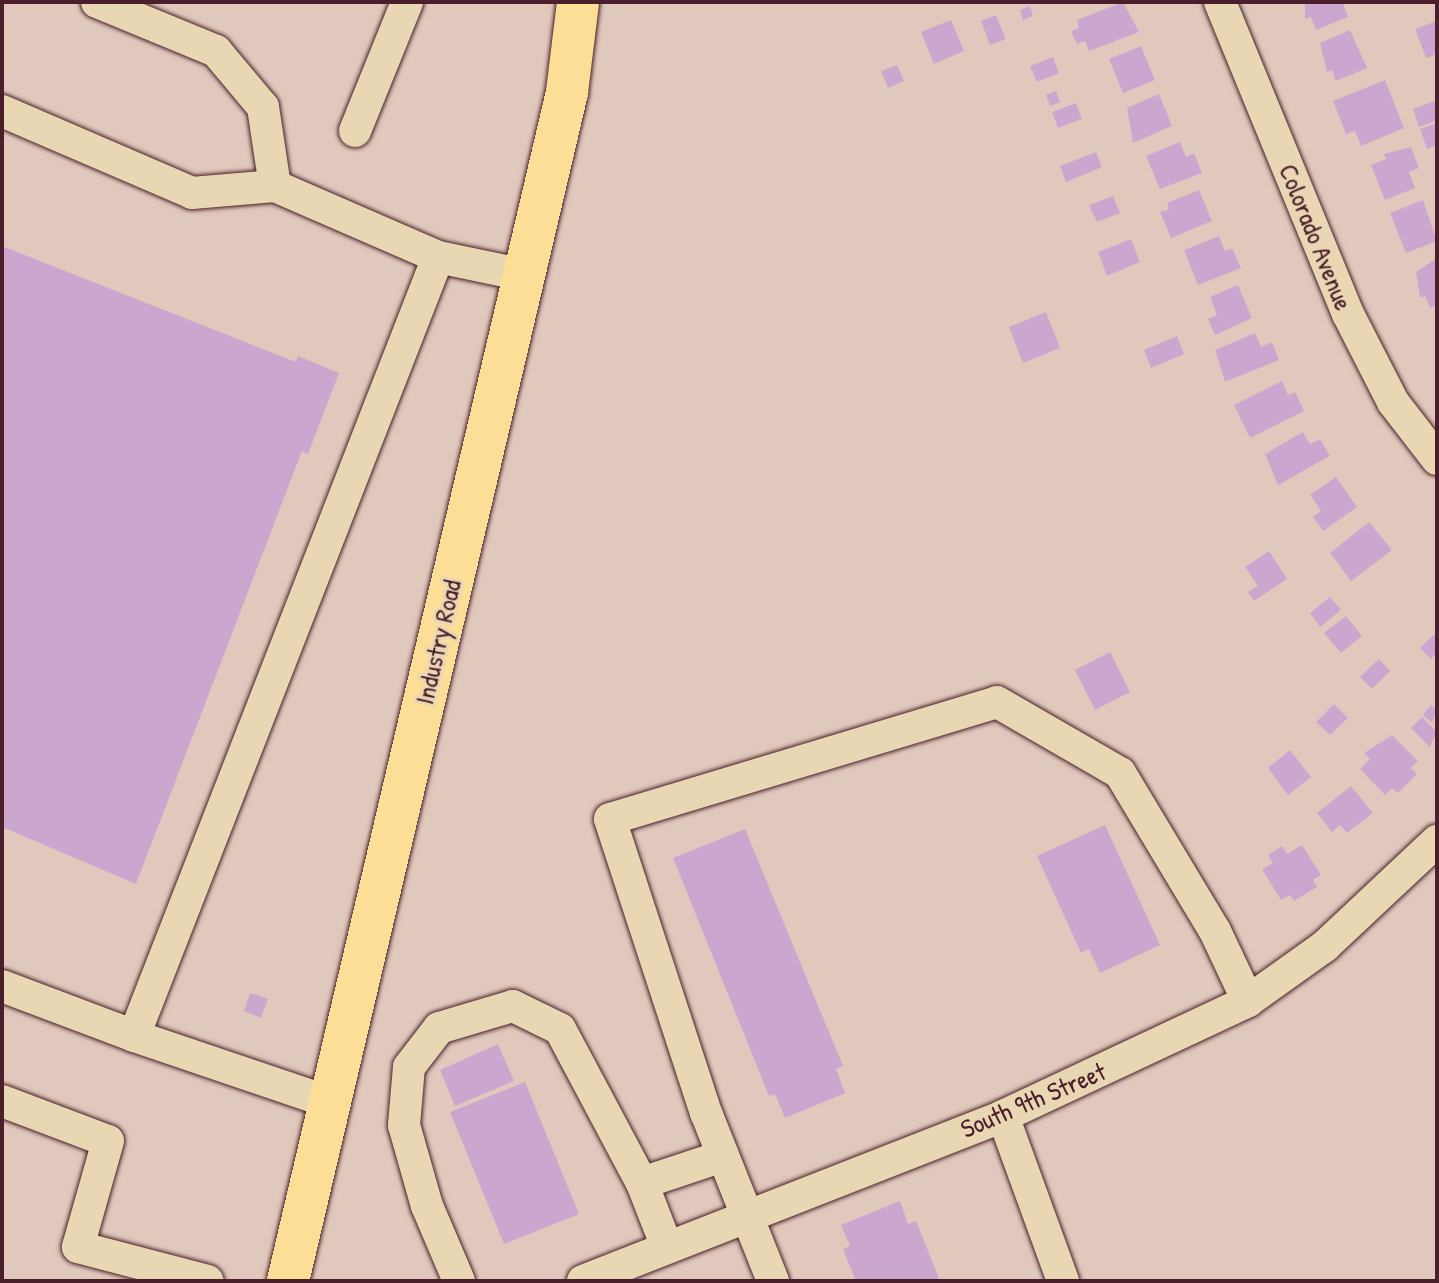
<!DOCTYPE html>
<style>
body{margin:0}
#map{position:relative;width:1439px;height:1283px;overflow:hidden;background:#e0c9bc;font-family:"Patrick Hand",sans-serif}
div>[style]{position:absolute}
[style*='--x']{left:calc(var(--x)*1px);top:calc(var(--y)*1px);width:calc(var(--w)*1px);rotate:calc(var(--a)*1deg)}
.building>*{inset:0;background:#cba7d0}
.roads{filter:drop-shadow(0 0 2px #4a1f2b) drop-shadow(0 0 2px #4a1f2b)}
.minor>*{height:32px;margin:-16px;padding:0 16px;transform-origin:16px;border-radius:16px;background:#e9d7b4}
.major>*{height:42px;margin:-21px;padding:0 21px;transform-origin:21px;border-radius:21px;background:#fdde96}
span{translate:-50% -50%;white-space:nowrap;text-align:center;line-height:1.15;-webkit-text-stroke:6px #e9d7b4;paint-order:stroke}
.street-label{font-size:26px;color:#4a1f2b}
.frame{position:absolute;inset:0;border:4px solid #4a1f2b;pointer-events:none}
</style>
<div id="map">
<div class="building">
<i style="clip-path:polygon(1123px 2px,1139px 32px,1089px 51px,1085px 41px,1077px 44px,1071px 31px,1079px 28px,1077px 20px)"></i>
<i style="clip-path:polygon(1305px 2px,1342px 2px,1348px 17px,1316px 30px,1311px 17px,1305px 19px)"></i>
<i style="clip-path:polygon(1030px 6px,1033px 16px,1023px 20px,1020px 10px)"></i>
<i style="clip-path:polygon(996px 15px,1006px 39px,990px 45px,981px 21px)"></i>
<i style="clip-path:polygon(951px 20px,964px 51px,934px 64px,921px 32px)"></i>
<i style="clip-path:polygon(1437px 21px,1437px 54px,1426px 58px,1415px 29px)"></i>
<i style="clip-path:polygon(1350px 30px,1367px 68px,1336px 81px,1332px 70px,1327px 72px,1320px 43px)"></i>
<i style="clip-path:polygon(1141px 46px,1155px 80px,1123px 93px,1109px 59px)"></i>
<i style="clip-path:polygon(1053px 57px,1059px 73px,1037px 82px,1030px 66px)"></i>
<i style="clip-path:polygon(897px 65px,904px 81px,888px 88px,881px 71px)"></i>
<i style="clip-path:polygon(1385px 80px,1404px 128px,1361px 146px,1355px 131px,1346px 134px,1333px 101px)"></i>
<i style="clip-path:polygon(1056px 91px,1060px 102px,1050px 106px,1046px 95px)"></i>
<i style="clip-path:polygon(1159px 94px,1172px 126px,1133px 143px,1127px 108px)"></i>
<i style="clip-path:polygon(1437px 100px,1437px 120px,1419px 127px,1413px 109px)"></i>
<i style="clip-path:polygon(1076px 103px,1082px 119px,1058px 128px,1052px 112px)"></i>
<i style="clip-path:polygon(1437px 123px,1437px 145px,1427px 149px,1420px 129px)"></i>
<i style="clip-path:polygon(1180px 142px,1186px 157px,1194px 153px,1202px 173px,1160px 189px,1146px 156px)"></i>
<i style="clip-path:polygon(1411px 147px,1419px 168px,1409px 172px,1415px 188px,1385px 200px,1371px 165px,1386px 159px,1384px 154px)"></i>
<i style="clip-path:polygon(1096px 152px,1102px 167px,1066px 182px,1060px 166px)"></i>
<i style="clip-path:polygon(1199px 190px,1212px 221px,1171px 238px,1160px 212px,1169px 209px,1167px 203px)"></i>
<i style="clip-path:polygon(1113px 196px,1120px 213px,1097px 222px,1089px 205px)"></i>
<i style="clip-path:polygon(1423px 200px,1437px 241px,1406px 253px,1390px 213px)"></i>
<i style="clip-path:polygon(1219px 236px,1225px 251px,1232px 248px,1241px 268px,1198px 285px,1184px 250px)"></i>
<i style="clip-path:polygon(1131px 239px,1140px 262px,1107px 276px,1098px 252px)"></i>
<i style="clip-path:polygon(2px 246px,296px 362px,298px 356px,339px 373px,308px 454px,302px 451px,136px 884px,2px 827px)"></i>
<i style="clip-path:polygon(1437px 258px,1437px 305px,1430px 308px,1425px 296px,1420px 298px,1416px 272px)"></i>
<i style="clip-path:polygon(1238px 285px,1252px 318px,1215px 335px,1208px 319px,1217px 315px,1210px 297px)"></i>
<i style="clip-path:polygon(1046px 312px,1060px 348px,1023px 363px,1009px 327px)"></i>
<i style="clip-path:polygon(1255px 333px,1261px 347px,1272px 342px,1279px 360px,1225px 382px,1215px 350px)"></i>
<i style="clip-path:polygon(1177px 336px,1184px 354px,1151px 368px,1144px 350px)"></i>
<i style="clip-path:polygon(1282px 381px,1288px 395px,1295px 392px,1304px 411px,1250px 438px,1234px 405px)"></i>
<i style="clip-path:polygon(1303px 432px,1310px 444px,1320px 439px,1330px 456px,1278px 485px,1265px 454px)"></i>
<i style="clip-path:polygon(1336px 477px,1357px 507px,1323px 531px,1313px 517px,1321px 511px,1310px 495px)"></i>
<i style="clip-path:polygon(1369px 522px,1392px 550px,1351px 581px,1330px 553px)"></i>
<i style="clip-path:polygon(1269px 551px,1287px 579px,1254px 601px,1248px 592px,1258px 586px,1245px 567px)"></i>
<i style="clip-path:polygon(1330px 597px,1341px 610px,1320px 627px,1310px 613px)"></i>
<i style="clip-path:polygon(1346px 616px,1362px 636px,1341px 653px,1324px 633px)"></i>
<i style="clip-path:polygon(1437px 632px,1437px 652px,1431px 659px,1420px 648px)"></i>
<i style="clip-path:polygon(1110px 652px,1130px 692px,1095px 710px,1075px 670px)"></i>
<i style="clip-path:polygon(1379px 659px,1390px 671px,1372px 689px,1360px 677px)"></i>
<i style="clip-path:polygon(1334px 704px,1348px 718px,1330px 735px,1316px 722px)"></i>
<i style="clip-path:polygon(1431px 705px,1437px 710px,1432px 723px,1423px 715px)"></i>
<i style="clip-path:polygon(1422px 717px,1437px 732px,1430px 747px,1411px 728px)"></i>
<i style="clip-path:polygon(1392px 735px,1418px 761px,1411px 768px,1417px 774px,1398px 793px,1392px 788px,1385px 795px,1360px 769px,1370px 759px,1364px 753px)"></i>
<i style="clip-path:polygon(1290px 750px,1311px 777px,1288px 795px,1268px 768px)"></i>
<i style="clip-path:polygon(1351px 786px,1373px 813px,1347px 833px,1340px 825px,1332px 832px,1317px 813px)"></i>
<i style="clip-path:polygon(1105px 825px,1160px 945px,1100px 973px,1089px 949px,1081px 953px,1037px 856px)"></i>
<i style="clip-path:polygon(745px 829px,843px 1066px,836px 1069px,845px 1093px,785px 1118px,775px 1094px,769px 1096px,673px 858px)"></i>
<i style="clip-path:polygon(1302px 845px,1321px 875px,1313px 880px,1317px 887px,1294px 901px,1290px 895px,1281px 900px,1262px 869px,1273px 863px,1268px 855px,1282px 846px,1287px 854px)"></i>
<i style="clip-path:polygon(250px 993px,268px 999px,261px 1018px,244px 1011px)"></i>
<i style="clip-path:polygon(498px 1044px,514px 1081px,455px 1106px,440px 1070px)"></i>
<i style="clip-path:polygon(525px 1082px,579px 1214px,504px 1244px,450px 1112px)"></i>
<i style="clip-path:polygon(900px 1201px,908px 1224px,916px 1221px,940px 1281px,856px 1281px,843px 1249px,850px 1246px,841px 1225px)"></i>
</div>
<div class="roads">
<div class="minor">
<i style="--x:97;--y:2;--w:129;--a:22.4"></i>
<i style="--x:216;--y:51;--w:73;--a:50"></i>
<i style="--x:263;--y:107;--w:80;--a:81.4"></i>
<i style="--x:1220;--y:2;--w:337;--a:67.7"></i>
<i style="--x:1348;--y:314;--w:99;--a:62.9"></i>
<i style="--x:1393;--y:402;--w:72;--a:52.3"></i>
<i style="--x:2;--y:111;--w:207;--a:23.3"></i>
<i style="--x:192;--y:193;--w:83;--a:-4.8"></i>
<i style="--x:275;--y:186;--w:178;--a:23.5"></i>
<i style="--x:355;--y:131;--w:139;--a:-68"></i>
<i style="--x:2;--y:986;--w:141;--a:20.7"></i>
<i style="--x:2;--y:1101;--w:113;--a:20.7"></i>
<i style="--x:108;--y:1141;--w:110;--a:105.8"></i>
<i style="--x:78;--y:1247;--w:134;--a:14.7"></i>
<i style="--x:329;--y:1102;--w:206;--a:-161.3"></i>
<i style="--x:134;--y:1036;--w:836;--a:-68.68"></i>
<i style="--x:438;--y:257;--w:88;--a:11.8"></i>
<i style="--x:1003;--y:1116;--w:176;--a:70"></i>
<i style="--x:642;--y:1183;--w:69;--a:68.7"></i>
<i style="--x:459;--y:1281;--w:82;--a:-113.1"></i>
<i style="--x:427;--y:1206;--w:84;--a:-105.9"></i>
<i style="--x:404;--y:1125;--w:58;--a:-85.1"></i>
<i style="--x:409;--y:1067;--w:49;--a:-52.4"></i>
<i style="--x:439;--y:1028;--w:77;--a:-16.6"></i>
<i style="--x:513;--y:1006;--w:52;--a:26.1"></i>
<i style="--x:560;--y:1029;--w:174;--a:62"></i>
<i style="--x:642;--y:1183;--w:85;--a:-18.4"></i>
<i style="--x:583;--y:1281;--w:451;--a:-21.4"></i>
<i style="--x:1003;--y:1116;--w:271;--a:-25.1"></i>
<i style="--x:1248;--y:1001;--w:95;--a:-35.5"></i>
<i style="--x:1325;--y:946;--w:154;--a:-43.2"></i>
<i style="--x:773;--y:1281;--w:181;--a:-111.7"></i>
<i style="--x:706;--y:1113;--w:309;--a:-108.1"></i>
<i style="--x:610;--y:819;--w:404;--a:-16.8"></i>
<i style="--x:997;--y:702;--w:142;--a:30"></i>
<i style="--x:1120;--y:773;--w:184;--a:59"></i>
<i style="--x:1215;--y:931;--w:77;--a:64.8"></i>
</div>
<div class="major">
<i style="--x:288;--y:1281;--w:1221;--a:-76.79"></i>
<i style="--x:567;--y:92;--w:91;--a:-83"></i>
</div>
</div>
<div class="street-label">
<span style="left:1316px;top:237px;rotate:68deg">Colorado Avenue</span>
<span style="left:438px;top:642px;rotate:-77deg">Industry Road</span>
<span style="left:1033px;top:1100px;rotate:-23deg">South 9th Street</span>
</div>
<div class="frame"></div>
</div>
